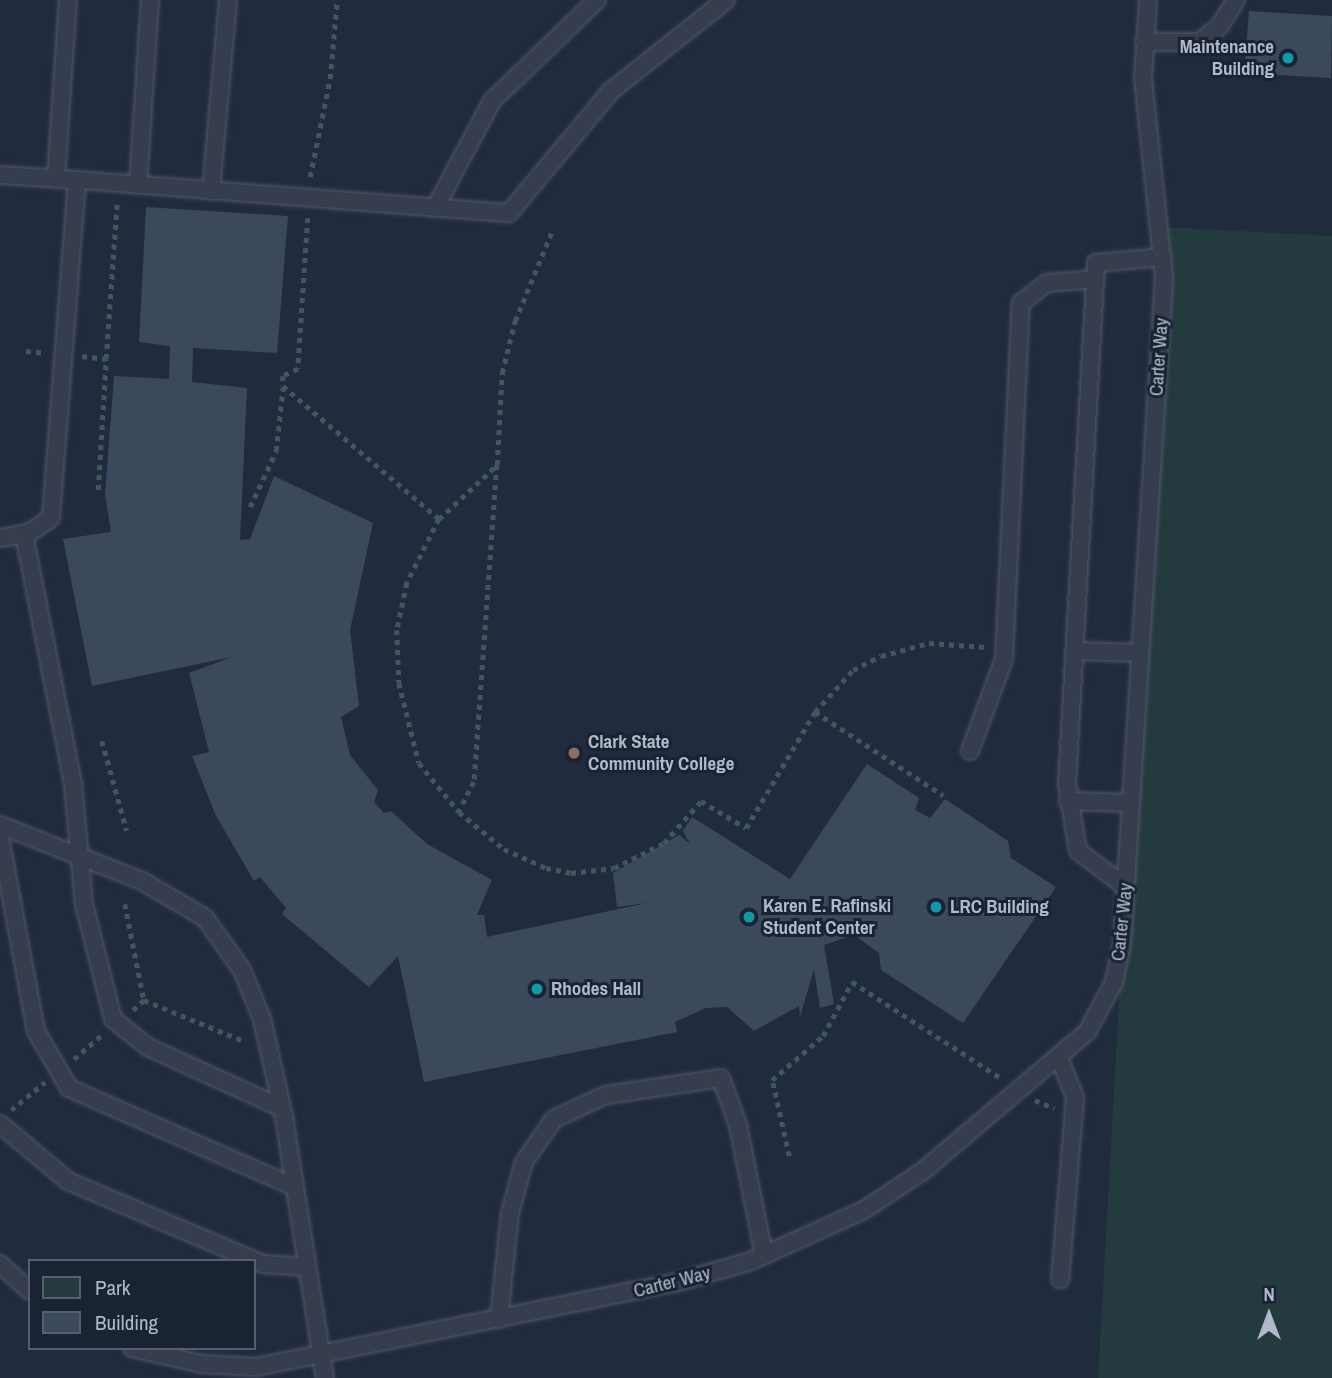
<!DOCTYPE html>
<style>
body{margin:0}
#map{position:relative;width:1332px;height:1378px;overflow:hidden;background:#212b3e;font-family:"Archivo Narrow",sans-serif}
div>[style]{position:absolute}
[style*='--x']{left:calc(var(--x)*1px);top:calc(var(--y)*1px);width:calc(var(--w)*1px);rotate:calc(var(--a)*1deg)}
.green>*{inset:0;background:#233a3f}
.building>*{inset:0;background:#3c495d}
.path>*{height:4.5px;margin-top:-2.25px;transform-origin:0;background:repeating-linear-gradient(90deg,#41575c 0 5px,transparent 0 10px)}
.roads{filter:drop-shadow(0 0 2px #505869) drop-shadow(0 0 2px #505869)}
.lane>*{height:16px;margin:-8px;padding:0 8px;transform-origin:8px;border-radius:8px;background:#353d4e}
.dots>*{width:19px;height:19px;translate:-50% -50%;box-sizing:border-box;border:4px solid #1a2333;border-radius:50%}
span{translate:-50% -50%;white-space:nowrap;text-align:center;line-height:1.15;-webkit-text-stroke:6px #1a2333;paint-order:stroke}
.poi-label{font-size:19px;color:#b0b8c9;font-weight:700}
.right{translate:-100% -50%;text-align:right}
.left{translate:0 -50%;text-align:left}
.street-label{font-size:19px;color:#b0b8c9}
.legend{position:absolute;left:28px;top:1259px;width:228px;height:91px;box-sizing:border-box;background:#1a2333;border:2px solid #565f6f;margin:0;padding:9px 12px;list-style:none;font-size:21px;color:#b0b8c9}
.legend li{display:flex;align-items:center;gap:14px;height:35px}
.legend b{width:35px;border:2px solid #565f6f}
.north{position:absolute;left:1234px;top:1280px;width:70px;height:70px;-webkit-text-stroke:5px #1a2333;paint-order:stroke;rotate:0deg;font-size:19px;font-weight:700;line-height:28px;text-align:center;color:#b0b8c9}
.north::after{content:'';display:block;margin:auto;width:24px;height:32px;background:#b0b8c9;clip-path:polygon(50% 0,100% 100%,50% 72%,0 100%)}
</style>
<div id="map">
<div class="green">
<i style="clip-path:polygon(1162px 227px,1332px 236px,1332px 1378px,1098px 1378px)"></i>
</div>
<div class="building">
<i style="clip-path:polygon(1249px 11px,1332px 16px,1331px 78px,1244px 73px)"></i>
<i style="clip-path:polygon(146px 207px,288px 216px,277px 353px,193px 348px,192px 382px,247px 388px,240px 540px,250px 539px,274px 476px,373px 523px,350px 630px,359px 706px,341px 717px,350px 755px,378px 790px,374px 802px,384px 813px,391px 811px,427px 844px,492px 880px,477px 915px,484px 915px,487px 937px,647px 903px,617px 907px,613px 873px,679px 835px,690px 844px,683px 831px,692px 817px,790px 879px,867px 764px,919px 798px,915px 810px,930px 818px,945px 799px,1008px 841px,1011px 858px,1056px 887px,963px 1023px,881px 970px,879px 953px,854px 935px,824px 945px,834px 1004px,820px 1008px,814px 969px,800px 1017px,799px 1006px,754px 1031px,727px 1007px,706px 1008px,675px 1022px,677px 1032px,424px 1082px,398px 956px,369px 987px,282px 914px,286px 908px,260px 877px,254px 881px,216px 816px,192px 756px,209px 752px,189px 673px,232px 657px,92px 686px,63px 539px,111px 532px,105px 494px,114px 376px,169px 379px,170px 346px,139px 342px)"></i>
</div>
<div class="path">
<i style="--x:310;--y:177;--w:100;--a:-78.5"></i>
<i style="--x:330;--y:79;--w:79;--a:-84.9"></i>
<i style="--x:308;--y:218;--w:151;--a:93.8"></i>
<i style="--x:298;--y:369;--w:17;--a:155"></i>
<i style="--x:283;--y:376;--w:10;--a:90"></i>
<i style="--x:283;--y:386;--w:205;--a:40.4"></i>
<i style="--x:439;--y:519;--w:72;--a:116.6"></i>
<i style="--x:407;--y:583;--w:48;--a:102"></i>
<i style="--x:397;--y:630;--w:53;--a:87.8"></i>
<i style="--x:399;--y:683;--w:82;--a:76"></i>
<i style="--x:419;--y:763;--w:63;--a:50.8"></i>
<i style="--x:459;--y:812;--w:58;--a:39.4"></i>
<i style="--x:504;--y:849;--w:46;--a:24.3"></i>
<i style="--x:546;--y:868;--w:25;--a:11"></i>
<i style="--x:571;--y:873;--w:43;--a:-6.6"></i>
<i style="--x:614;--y:868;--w:56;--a:-26.6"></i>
<i style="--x:664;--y:843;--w:56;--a:-48.6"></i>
<i style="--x:701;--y:801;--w:52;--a:31"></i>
<i style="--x:746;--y:828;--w:135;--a:-59.3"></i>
<i style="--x:815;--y:712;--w:153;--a:33"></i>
<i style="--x:26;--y:351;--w:20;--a:6"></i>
<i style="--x:82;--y:356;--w:24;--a:7"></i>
<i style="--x:106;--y:359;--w:156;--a:-86"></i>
<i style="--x:497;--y:465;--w:92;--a:-86.9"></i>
<i style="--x:502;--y:373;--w:54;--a:-76"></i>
<i style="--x:515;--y:321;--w:100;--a:-67.6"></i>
<i style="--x:98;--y:490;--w:131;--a:-86.5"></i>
<i style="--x:250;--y:507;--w:62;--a:-65.1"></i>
<i style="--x:276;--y:451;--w:64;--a:-83.8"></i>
<i style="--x:439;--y:519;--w:79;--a:-43"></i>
<i style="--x:497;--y:465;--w:318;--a:94.1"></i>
<i style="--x:474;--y:782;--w:34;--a:117"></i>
<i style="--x:815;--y:712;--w:57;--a:-47.9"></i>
<i style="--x:853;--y:670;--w:31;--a:-27"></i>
<i style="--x:881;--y:656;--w:50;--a:-15.2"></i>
<i style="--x:929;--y:643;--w:57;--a:4"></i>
<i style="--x:102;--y:741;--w:93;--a:74.5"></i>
<i style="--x:125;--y:904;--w:98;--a:78.8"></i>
<i style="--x:133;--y:1010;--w:15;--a:-42"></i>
<i style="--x:144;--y:1000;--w:110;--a:22.4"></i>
<i style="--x:74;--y:1059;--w:37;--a:-41"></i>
<i style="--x:1035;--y:1100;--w:21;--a:23"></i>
<i style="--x:11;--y:1110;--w:44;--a:-39.5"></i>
<i style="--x:789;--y:1156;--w:78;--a:-102.6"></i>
<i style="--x:772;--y:1080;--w:67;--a:-40.8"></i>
<i style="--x:823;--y:1036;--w:61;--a:-61.8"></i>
<i style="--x:852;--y:982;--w:177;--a:32.8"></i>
</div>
<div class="roads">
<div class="lane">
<i style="--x:1144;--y:42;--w:55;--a:0"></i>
<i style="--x:1199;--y:42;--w:25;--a:-37"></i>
<i style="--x:1219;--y:27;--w:32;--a:-58"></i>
<i style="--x:0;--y:175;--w:77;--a:3.7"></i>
<i style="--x:77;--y:180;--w:339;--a:94.4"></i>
<i style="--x:51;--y:518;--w:27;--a:146"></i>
<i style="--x:29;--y:533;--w:29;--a:170"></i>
<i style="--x:56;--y:179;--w:179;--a:-86.2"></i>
<i style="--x:77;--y:180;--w:433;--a:4.4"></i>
<i style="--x:509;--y:213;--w:160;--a:-50.1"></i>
<i style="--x:612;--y:90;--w:145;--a:-38.3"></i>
<i style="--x:138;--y:185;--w:185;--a:-86.3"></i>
<i style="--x:211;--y:191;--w:192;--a:-84.9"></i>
<i style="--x:435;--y:208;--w:121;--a:-62"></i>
<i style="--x:492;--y:101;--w:146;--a:-43.9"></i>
<i style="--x:24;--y:534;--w:255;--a:78.9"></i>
<i style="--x:73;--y:784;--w:121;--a:84.8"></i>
<i style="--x:84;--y:904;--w:119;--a:75.8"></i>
<i style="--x:113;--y:1019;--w:45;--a:38.7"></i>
<i style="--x:148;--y:1047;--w:147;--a:24.5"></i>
<i style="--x:1075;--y:651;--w:65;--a:1.8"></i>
<i style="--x:970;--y:751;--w:98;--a:-69.7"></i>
<i style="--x:1004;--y:659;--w:356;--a:-87.3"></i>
<i style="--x:1021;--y:303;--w:33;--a:-38"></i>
<i style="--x:1047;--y:283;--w:49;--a:-4.7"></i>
<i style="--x:1068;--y:801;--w:63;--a:1.8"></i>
<i style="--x:0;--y:825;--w:153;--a:21.5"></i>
<i style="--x:142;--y:881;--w:73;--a:30.4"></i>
<i style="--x:205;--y:918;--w:64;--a:54.6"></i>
<i style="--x:242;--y:970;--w:53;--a:67.8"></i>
<i style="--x:262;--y:1019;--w:100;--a:77.3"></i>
<i style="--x:284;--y:1117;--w:264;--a:81.1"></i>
<i style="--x:0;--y:837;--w:197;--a:79.5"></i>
<i style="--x:36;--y:1031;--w:66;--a:59.9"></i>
<i style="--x:69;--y:1088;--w:247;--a:23.7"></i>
<i style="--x:1126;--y:887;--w:60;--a:-143.1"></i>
<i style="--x:1078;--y:851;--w:68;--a:-99.3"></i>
<i style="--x:1067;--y:784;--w:522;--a:-86.81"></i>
<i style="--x:1096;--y:263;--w:67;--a:-5.1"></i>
<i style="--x:1059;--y:1057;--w:44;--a:68.7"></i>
<i style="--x:1075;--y:1098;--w:182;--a:94.7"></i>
<i style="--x:0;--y:1124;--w:89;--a:40"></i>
<i style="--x:68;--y:1181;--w:212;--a:23.1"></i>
<i style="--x:263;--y:1264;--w:44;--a:3.9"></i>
<i style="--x:0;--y:1264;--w:40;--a:42"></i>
<i style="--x:499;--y:1319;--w:107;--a:-84.1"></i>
<i style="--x:510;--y:1213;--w:53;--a:-74.6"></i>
<i style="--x:524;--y:1162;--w:52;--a:-55.1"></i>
<i style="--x:554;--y:1119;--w:57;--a:-24.8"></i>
<i style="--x:606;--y:1095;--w:116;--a:-8.4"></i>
<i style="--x:721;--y:1078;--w:50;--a:70.1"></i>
<i style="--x:738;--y:1125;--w:133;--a:78.7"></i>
<i style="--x:132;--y:1348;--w:72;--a:12.9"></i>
<i style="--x:202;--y:1364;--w:54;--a:3.2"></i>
<i style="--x:256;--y:1367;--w:430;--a:-11.4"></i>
<i style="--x:678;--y:1282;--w:76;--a:-16"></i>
<i style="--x:751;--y:1261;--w:124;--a:-24.3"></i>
<i style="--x:864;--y:1210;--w:71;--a:-33.5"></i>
<i style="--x:923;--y:1171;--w:215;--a:-40.3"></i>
<i style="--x:1087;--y:1032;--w:57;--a:-61.6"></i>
<i style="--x:1114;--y:982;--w:38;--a:-78"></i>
<i style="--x:1122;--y:945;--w:668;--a:-86.4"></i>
<i style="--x:1164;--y:278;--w:201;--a:-96"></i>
<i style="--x:1143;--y:78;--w:78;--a:-86.3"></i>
</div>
</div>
<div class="dots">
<i style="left:1288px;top:58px;background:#0f9aa8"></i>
<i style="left:574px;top:753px;background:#8d6e63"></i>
<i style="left:936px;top:907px;background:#0f9aa8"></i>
<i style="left:749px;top:917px;background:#0f9aa8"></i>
<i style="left:537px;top:989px;background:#0f9aa8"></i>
</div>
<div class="poi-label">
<span class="right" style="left:1274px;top:58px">Maintenance<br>Building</span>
<span class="left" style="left:588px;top:753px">Clark State<br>Community College</span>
<span class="left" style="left:763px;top:917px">Karen E. Rafinski<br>Student Center</span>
<span class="left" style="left:950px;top:907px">LRC Building</span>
<span class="left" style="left:551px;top:989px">Rhodes Hall</span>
</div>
<div class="street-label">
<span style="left:1159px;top:357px;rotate:-86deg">Carter Way</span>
<span style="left:1122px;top:922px;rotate:-84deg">Carter Way</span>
<span style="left:672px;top:1282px;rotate:-14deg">Carter Way</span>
</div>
<ul class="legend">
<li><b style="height:19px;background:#233a3f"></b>Park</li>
<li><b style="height:19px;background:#3c495d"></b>Building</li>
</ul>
<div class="north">N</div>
</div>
